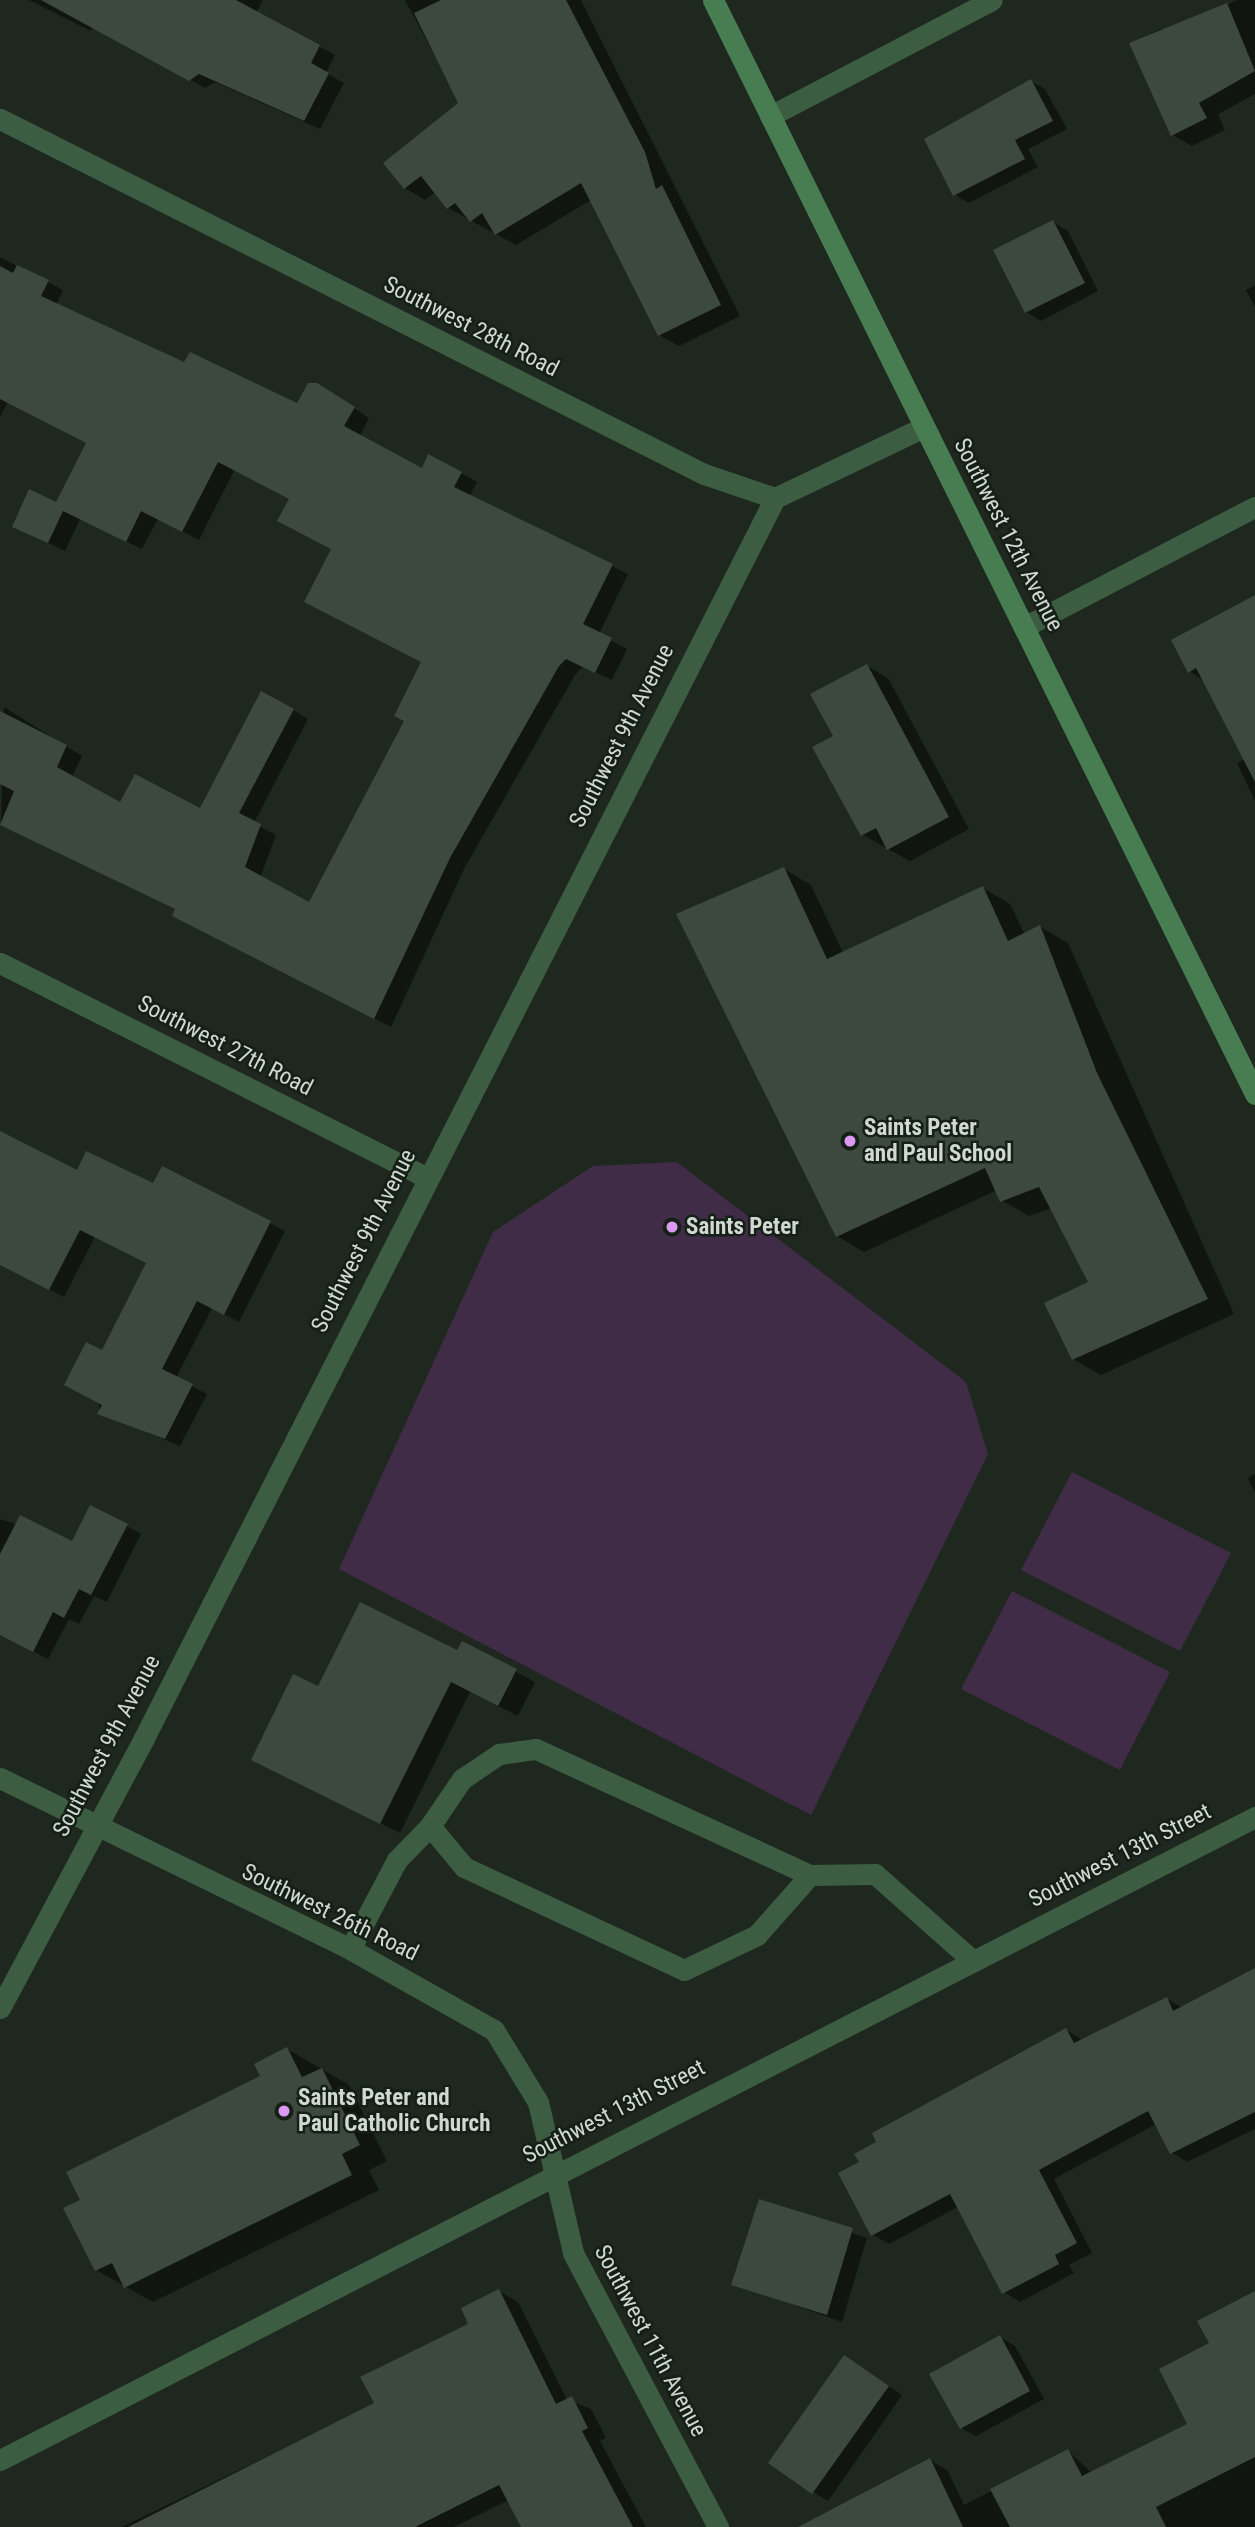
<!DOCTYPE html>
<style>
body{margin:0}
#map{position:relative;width:1255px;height:2527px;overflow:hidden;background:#1e281f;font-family:"Roboto Condensed",sans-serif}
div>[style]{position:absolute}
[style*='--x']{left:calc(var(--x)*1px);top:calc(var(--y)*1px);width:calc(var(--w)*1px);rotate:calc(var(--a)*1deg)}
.green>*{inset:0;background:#402c47}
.shadow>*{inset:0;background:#0007}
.building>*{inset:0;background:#3d493e}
.lane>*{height:21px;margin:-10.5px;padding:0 10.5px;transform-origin:10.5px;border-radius:10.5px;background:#3d5d42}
.street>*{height:21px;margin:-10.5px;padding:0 10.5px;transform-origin:10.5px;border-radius:10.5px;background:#3d5d42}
.secondary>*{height:21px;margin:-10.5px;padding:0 10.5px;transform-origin:10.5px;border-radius:10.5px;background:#487c51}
.dots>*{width:19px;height:19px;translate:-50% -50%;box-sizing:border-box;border:4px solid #141f16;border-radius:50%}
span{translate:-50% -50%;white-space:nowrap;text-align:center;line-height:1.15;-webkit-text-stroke:5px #141f16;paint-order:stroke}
.street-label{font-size:23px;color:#d1d8d2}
.poi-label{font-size:23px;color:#d1d8d2;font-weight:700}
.left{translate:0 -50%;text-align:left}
</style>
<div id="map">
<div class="green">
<i style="clip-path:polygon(677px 1162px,966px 1382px,988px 1454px,811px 1815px,339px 1569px,493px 1232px,593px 1166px)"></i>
<i style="clip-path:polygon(1072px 1472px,1231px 1553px,1180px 1651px,1021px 1570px)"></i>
<i style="clip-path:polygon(1012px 1591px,1170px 1672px,1120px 1770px,961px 1689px)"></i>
</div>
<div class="shadow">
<i style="clip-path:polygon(29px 0,263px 0,256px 13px,335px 55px,326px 73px,344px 83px,320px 129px,215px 82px,205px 88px,93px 25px,91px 31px)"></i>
<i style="clip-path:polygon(405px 0,581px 0,740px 316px,679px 346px,659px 335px,591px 200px,516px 245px,448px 208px,435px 192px,425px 200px,405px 188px,386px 164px,460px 103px)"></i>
<i style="clip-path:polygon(1237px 0,1255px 0,1255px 94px,1218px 114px,1225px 130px,1192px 146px,1172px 135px,1131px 43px,1161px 29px,1169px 34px)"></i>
<i style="clip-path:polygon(1031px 81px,1045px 89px,1067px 129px,1028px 149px,1038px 167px,969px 203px,955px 195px)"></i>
<i style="clip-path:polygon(1053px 222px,1068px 231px,1098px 291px,1041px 321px,1026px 312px)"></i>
<i style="clip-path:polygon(0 257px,63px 290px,56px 305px,185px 364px,298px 405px,333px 394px,369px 418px,360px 436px,422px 470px,461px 473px,477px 482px,470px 496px,628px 574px,599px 634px,627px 649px,612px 680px,583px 667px,575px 675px,465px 867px,391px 1027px,190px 924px,177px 910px,1px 824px,4px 707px,82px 756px,72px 777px,121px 805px,201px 810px,293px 710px,308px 719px,254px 823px,276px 835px,260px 878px,310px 904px,406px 720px,423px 662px,291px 499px,235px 469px,199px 540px,158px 519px,142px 549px,80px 519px,65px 551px,14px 526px,57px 504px,88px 444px,8px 402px,0 417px)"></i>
<i style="clip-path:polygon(1255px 285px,1255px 307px,1246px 290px)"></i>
<i style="clip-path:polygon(1255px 597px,1255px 801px,1237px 763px,1245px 759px,1203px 680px,1189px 671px)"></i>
<i style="clip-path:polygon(867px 666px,888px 678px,969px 829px,910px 861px,863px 835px,836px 737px)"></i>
<i style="clip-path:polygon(784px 869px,811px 885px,843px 953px,983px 888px,1010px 904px,1025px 935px,1040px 927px,1068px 943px,1234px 1314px,1101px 1375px,1073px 1359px,1090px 1282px,1052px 1208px,1029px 1216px,1001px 1200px,997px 1190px,864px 1252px,837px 1236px)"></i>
<i style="clip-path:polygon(0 1134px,78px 1172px,153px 1186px,162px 1168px,285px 1231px,239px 1322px,212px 1308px,176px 1378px,207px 1394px,180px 1446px,99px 1413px,103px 1352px,148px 1264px,95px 1237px,64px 1297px,0 1264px)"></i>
<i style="clip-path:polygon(1255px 1474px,1255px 1493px,1248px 1478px)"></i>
<i style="clip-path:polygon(0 1519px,73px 1544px,127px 1526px,141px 1534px,107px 1602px,94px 1596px,79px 1624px,69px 1619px,48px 1659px,0 1634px)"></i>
<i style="clip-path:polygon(463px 1643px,535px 1682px,518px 1716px,470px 1692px,400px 1833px,272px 1770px,319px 1688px,458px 1653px)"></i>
<i style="clip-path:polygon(1255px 1970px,1255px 2129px,1187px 2162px,1171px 2152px,1156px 2124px,1054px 2179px,1092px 2253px,1069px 2265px,1074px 2273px,1020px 2302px,1004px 2292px,958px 2207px,889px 2244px,873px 2235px,1066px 2030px,1083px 2040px,1167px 1999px,1183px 2008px)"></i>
<i style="clip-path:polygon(287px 2049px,349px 2085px,387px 2161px,369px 2170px,379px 2190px,153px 2302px,96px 2270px,82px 2200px,262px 2077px)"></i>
<i style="clip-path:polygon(760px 2201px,867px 2238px,842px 2322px,734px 2284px)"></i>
<i style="clip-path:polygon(499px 2291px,518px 2302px,567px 2400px,591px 2409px,606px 2438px,600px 2441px,646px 2527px,532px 2527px,509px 2500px,454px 2527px,122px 2527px,376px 2404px,471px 2325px)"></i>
<i style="clip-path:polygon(1000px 2337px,1015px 2346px,1044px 2399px,976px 2436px,961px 2428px)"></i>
<i style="clip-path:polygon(1255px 2350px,1255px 2527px,826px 2527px,930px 2460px,948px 2471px,964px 2505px,1068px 2451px,1092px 2473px,1190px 2425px)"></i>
<i style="clip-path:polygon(845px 2357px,902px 2395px,828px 2501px,813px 2492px)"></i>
</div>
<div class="building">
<i style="clip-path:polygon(41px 0,236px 0,320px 45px,311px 63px,329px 73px,304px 121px,199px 74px,189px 81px)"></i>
<i style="clip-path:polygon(441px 0,566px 0,645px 152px,656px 189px,662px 185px,721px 305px,658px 336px,581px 183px,495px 235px,482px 213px,470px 222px,455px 203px,447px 209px,421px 176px,404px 189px,383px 163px,458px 103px,414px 13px)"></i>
<i style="clip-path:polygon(1227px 3px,1255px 71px,1199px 103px,1207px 118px,1171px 136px,1129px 43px)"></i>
<i style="clip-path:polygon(1031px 79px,1053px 121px,1015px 140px,1025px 159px,953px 196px,924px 139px)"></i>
<i style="clip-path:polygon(1053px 220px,1085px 283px,1025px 313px,993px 250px)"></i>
<i style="clip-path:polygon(17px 265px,49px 280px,41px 296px,184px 362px,190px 352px,297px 403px,308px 383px,317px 383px,355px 407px,344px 426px,422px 468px,428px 454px,462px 472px,454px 487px,613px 564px,583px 624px,612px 638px,595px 673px,566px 659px,559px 666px,450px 858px,374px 1019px,172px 916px,175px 909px,0 825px,14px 791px,0 784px,0 711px,67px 745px,57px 767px,120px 802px,135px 774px,200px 808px,261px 691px,294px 709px,239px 813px,261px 824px,245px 867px,309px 902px,404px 721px,394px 716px,421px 662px,304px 602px,331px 549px,277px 521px,289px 499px,218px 462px,182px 532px,141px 511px,126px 542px,63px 511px,48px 543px,12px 527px,29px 489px,56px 502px,86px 443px,0 399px,0 266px,13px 273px)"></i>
<i style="clip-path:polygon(1255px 595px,1255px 782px,1196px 668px,1188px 673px,1171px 640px)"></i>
<i style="clip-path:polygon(867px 664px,949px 817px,887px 850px,876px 828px,861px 836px,812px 747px,833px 736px,810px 694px)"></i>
<i style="clip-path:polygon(784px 867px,827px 959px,983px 886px,1008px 941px,1040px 925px,1097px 1073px,1208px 1299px,1072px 1360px,1044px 1303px,1088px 1282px,1039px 1187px,1000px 1202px,985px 1168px,836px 1237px,676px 914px)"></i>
<i style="clip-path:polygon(0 1131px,77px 1170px,86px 1151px,153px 1183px,162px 1166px,271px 1221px,224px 1315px,197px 1301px,162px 1369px,193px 1384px,165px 1439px,97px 1414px,102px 1405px,64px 1385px,86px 1342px,102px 1350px,146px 1263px,80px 1230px,49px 1290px,0 1265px)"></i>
<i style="clip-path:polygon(90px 1505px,128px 1524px,91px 1595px,79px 1589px,64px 1618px,53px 1612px,33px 1652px,0 1635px,0 1554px,20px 1515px,72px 1541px)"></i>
<i style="clip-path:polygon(360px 1602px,457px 1650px,462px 1641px,517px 1669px,498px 1706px,451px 1682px,380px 1824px,251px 1760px,293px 1674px,318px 1686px)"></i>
<i style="clip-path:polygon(1255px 1968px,1255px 2112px,1170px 2154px,1148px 2111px,1039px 2170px,1077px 2243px,1055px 2255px,1059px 2264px,1002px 2294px,950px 2194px,871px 2236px,838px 2173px,859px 2162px,854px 2154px,876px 2142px,872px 2133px,1066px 2028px,1074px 2043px,1167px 1997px,1173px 2011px)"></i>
<i style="clip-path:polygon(287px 2047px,302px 2077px,322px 2068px,360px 2145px,342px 2154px,352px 2175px,124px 2288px,112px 2263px,95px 2271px,63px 2208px,80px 2200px,66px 2172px,260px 2076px,254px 2064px)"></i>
<i style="clip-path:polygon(759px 2199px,853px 2228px,827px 2315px,731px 2285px)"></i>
<i style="clip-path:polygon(499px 2289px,556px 2404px,572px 2396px,588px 2428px,582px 2431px,633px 2527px,521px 2527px,499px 2485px,415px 2527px,128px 2527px,374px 2403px,360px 2377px,468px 2324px,461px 2308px)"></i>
<i style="clip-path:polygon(1255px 2291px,1255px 2457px,1156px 2507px,1166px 2527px,1010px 2527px,990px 2489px,1068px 2449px,1082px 2476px,1187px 2424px,1159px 2369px,1209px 2343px,1197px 2321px)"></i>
<i style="clip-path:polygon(1000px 2335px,1030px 2391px,960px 2429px,929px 2374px)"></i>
<i style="clip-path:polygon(844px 2355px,889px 2386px,812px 2494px,768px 2463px)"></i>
<i style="clip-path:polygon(930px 2458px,963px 2527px,798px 2527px)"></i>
</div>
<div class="lane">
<i style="--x:810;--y:1875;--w:80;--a:131.5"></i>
<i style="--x:757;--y:1935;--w:81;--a:154.4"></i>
<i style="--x:684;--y:1970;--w:243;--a:-154.9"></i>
<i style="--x:464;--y:1867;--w:53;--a:-129.7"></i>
<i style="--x:430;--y:1826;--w:57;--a:-55.8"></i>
<i style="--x:462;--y:1779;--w:45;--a:-34"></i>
<i style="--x:499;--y:1754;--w:37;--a:-8"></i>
<i style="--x:536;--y:1749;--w:302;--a:24.7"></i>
<i style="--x:810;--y:1875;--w:65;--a:-0.9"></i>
<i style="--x:875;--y:1874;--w:131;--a:41.6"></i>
<i style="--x:350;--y:1949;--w:101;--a:-62.2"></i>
<i style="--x:397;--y:1860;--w:47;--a:-45.9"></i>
</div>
<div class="street">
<i style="--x:770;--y:116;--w:250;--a:-27.6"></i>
<i style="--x:0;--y:119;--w:788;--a:26.76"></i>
<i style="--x:704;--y:474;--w:75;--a:18.7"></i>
<i style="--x:775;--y:498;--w:165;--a:-25.5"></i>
<i style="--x:1024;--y:627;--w:260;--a:-27.5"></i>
<i style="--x:0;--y:963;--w:476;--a:26.7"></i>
<i style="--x:0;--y:1778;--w:390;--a:26"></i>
<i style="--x:350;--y:1949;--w:165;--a:29.4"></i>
<i style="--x:494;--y:2030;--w:84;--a:58.6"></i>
<i style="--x:538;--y:2102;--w:155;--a:76.9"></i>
<i style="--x:573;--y:2253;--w:310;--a:62.1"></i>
<i style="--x:0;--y:2008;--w:306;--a:-61.9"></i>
<i style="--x:144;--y:1738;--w:1391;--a:-63.03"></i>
<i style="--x:0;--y:2460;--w:1410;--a:-27.13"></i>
</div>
<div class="secondary">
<i style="--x:713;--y:0;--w:1221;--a:63.64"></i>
</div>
<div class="dots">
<i style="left:850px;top:1141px;background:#dc99f4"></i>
<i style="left:672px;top:1227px;background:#dc99f4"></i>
<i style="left:284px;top:2111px;background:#dc99f4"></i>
</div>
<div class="street-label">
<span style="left:471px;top:327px;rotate:27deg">Southwest 28th Road</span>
<span style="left:1008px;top:535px;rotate:63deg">Southwest 12th Avenue</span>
<span style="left:622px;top:736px;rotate:-63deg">Southwest 9th Avenue</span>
<span style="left:225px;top:1046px;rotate:27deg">Southwest 27th Road</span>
<span style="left:364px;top:1241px;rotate:-63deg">Southwest 9th Avenue</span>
<span style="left:107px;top:1746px;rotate:-62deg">Southwest 9th Avenue</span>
<span style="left:1120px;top:1856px;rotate:-27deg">Southwest 13th Street</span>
<span style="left:330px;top:1913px;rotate:26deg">Southwest 26th Road</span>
<span style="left:614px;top:2112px;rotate:-27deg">Southwest 13th Street</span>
<span style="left:650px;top:2341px;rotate:62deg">Southwest 11th Avenue</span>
</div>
<div class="poi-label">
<span class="left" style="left:864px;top:1141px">Saints Peter<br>and Paul School</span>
<span class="left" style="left:686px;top:1227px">Saints Peter</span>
<span class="left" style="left:298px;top:2111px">Saints Peter and<br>Paul Catholic Church</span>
</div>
</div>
